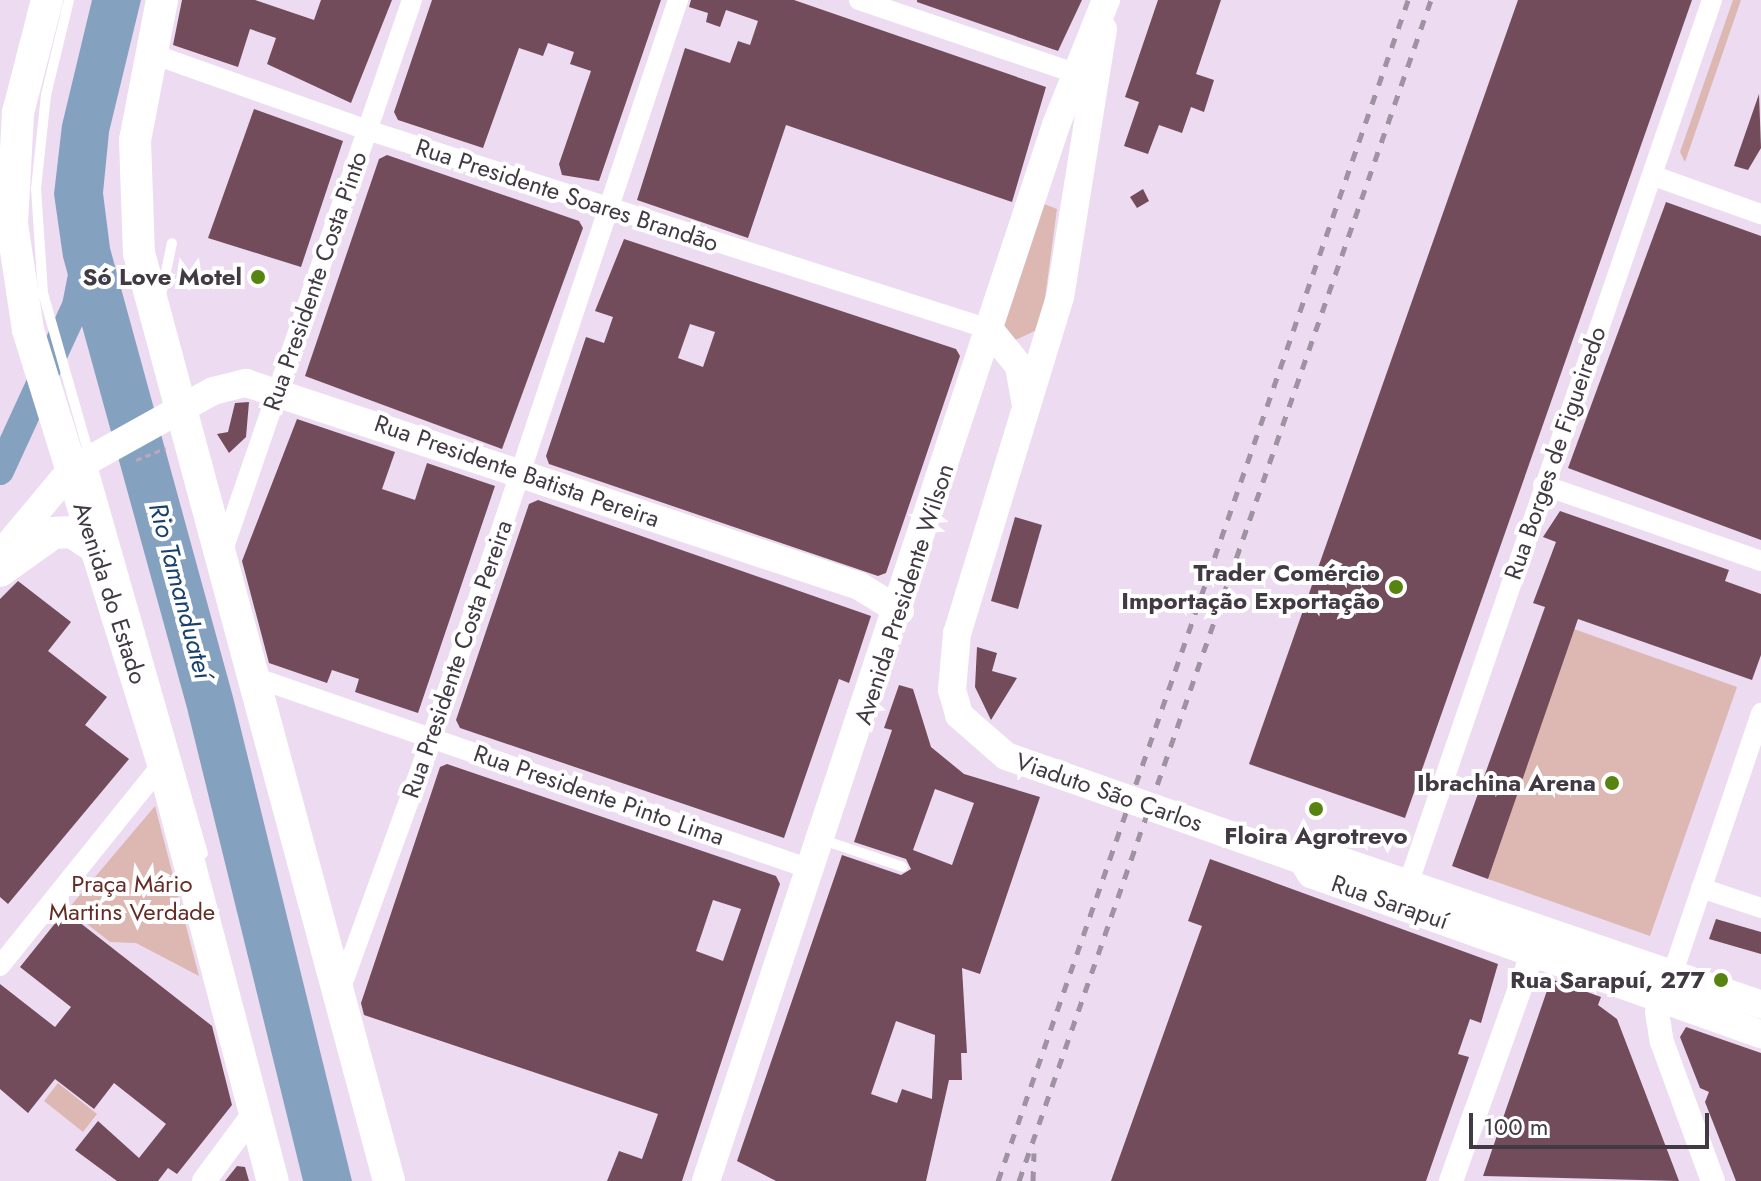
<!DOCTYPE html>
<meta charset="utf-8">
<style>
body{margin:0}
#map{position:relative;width:1761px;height:1181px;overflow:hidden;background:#eddbf1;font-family:Jost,sans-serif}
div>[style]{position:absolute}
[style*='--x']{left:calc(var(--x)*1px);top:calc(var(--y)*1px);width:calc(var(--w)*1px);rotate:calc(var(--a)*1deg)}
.green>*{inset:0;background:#ddb8b3}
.water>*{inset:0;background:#85a1c0}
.river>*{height:28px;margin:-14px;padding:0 14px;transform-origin:14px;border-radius:14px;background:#85a1c0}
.building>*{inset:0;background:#724c5b}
.path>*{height:3px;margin-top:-1.5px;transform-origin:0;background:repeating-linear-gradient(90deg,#b7a8ba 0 6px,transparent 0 10px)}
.service>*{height:10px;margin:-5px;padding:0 5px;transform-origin:5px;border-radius:5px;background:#fff}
.minor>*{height:20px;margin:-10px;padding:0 10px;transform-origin:10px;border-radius:10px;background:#fff}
.tertiary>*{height:24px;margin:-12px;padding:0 12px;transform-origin:12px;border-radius:12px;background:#fff}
.secondary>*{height:28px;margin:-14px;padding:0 14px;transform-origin:14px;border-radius:14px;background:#fff}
.trunk>*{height:32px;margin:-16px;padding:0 16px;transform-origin:16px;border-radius:16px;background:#fff}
.rail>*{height:5px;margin-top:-2.5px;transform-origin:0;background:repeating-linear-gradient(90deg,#9f92a2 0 10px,transparent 0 20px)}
.dots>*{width:22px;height:22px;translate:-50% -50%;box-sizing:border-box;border:4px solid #fff;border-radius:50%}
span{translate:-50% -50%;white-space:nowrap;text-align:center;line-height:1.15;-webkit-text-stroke:8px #fff;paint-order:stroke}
.street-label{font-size:24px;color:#413a43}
.poi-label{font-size:24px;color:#413a43;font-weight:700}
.right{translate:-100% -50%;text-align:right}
.park-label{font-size:24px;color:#662b25}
.water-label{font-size:26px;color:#17416b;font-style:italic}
.scale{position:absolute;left:1469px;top:1113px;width:240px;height:36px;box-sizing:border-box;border:4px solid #413a43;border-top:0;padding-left:10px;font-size:24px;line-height:28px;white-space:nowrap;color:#413a43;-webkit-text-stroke:6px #fff;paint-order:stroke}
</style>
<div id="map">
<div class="green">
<i style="clip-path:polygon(1733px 0,1741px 0,1685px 162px,1680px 152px)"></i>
<i style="clip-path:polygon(1044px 204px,1057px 209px,1041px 328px,1011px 342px,1001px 334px)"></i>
<i style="clip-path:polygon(1574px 629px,1737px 687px,1650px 936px,1488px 879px)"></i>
<i style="clip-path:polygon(155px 806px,199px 976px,136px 943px,110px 942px,68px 909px)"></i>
<i style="clip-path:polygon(58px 1083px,97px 1114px,83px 1132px,44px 1101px)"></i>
</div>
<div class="water">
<i style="clip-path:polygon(92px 0,141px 0,109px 132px,103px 193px,110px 248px,233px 697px,352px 1181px,303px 1181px,187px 708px,63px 257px,54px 194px,62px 125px)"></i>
</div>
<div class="river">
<i style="--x:0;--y:471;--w:182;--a:-65.3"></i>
<i style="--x:76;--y:306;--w:38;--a:-79"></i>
</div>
<div class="building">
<i style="clip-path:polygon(182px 0,255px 0,314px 20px,321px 0,392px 0,351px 103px,267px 64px,276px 38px,250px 29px,238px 67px,173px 45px)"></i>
<i style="clip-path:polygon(432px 0,661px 0,599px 181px,562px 175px,559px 164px,591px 71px,570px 64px,574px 52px,548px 43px,543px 56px,519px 48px,483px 148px,398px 120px,394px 112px)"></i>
<i style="clip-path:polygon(691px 0,794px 0,1046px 87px,1012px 202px,786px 125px,748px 238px,637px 200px,685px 48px,730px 63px,738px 41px,750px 45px,758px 21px,726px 10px,720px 27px,706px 22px,708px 13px,689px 7px)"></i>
<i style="clip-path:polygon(1082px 0,1058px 51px,917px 2px,917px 0)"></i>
<i style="clip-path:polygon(1158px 0,1221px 0,1196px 74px,1214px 80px,1204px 112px,1191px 107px,1182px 133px,1159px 125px,1148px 154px,1124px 146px,1139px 102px,1125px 97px)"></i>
<i style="clip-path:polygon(1518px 0,1692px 0,1405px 818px,1249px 764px)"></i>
<i style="clip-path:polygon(1759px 94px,1761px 148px,1748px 170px,1734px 166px)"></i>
<i style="clip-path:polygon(254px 109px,343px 141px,301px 267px,208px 238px)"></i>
<i style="clip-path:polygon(387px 155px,579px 221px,583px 228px,502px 449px,305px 376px,379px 159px)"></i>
<i style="clip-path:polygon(1143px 189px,1149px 201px,1137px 208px,1130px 197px)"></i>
<i style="clip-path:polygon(1666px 202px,1761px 236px,1761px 540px,1568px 468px)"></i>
<i style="clip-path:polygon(evenodd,624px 239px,956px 349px,960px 356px,886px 573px,878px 576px,549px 464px,546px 456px,586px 337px,604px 343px,613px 317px,595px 311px,624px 239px,690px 324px,715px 332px,703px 367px,678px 358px,690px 324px)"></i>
<i style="clip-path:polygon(249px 402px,246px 437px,229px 453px,217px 434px,228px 432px,235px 403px)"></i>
<i style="clip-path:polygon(297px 419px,395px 452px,382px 489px,415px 500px,427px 463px,495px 486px,418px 713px,355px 692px,359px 679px,332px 670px,327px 683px,269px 663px,242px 561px)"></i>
<i style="clip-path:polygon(538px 500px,871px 616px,849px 683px,839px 679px,784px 838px,460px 728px,456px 720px,529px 504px)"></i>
<i style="clip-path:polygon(1560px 511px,1729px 570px,1725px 581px,1761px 594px,1761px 655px,1752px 680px,1578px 619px,1488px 879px,1452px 866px,1545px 607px,1533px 603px,1556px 542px,1543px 537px)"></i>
<i style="clip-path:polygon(1015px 517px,1042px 525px,1018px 609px,991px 601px)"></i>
<i style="clip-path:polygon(18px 581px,71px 622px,48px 651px,107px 697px,85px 725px,129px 759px,8px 904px,0 897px,0 599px)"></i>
<i style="clip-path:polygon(977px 647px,997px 653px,992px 671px,1017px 678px,991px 720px,975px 687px)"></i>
<i style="clip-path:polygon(evenodd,899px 685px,913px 689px,931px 747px,964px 774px,1040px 797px,980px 974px,962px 968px,967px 1053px,961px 1053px,962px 1080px,949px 1080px,926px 1181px,776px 1181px,737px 1161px,842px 855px,901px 875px,911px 869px,906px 859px,854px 842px,892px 730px,884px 728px,899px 685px,935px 789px,974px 803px,952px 865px,913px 850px,935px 789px,899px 685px,896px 1021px,935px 1035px,932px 1099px,902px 1089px,897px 1103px,871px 1094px,896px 1021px)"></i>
<i style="clip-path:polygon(evenodd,447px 764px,776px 876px,780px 884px,682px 1181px,607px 1181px,619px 1151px,642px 1159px,658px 1114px,364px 1015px,361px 1003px,440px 767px,447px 764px,713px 900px,741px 909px,723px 961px,696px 951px,713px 900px)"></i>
<i style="clip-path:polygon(1210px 859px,1498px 964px,1481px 1023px,1470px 1019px,1458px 1054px,1469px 1057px,1426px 1181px,1111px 1181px,1202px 926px,1188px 921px)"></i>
<i style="clip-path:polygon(65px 911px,212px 1026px,232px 1105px,177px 1174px,168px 1168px,158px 1181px,117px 1181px,75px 1150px,98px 1121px,139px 1158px,166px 1124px,114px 1083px,94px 1109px,55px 1079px,28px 1113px,0 1089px,0 984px,55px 1027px,71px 1007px,20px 967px)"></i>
<i style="clip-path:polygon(1716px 919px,1761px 932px,1761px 954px,1709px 939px)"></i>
<i style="clip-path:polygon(1551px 979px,1601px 997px,1598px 1005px,1617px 1019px,1679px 1181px,1483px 1176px)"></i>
<i style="clip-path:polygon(1686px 1027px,1761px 1053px,1761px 1181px,1736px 1181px,1705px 1102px,1709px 1092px,1700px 1088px,1680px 1037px)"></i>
<i style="clip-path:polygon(237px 1166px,245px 1167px,249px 1181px,225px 1181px)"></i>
</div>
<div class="path">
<i style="--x:136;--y:460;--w:32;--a:-22"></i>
</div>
<div class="service">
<i style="--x:69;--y:0;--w:98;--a:103.6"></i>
<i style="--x:46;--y:95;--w:94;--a:96.1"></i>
<i style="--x:36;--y:188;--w:105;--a:86.2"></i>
<i style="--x:43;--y:293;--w:583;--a:74.08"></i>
<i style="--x:161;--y:295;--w:53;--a:-78.1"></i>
<i style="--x:823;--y:840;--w:84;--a:18.6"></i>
</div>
<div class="minor">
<i style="--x:859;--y:0;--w:228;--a:18.7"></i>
<i style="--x:147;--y:52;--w:233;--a:19.5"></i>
<i style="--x:367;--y:130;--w:653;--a:17.74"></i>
<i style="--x:1654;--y:176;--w:114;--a:19.6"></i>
<i style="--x:1543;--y:485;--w:231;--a:19.2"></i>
<i style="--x:221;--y:556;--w:588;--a:-71.04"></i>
<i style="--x:248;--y:675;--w:598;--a:19.04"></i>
<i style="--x:1701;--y:888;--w:63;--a:18.4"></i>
<i style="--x:1404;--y:896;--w:947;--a:-71.03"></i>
<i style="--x:0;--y:966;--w:260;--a:-51.2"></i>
<i style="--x:1672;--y:975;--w:277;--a:-71.2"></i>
<i style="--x:339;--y:993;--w:272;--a:-70"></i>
<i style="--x:432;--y:737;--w:777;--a:-71.54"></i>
</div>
<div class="tertiary">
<i style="--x:1668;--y:984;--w:30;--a:111"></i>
<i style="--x:1657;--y:1012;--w:30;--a:81"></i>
<i style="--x:1662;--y:1042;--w:148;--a:69.9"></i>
<i style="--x:204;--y:1181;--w:87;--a:-53.4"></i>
<i style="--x:1451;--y:1181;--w:261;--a:-70.3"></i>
</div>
<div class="secondary">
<i style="--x:1103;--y:29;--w:271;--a:99.1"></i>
<i style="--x:1060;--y:297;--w:351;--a:107"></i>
<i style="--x:957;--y:633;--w:57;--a:95"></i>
<i style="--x:952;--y:690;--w:26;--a:74"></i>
<i style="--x:959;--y:715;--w:62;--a:41.1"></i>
<i style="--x:1006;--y:756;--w:314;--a:19.4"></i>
<i style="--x:989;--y:329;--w:48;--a:51"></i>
<i style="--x:1019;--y:366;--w:36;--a:80"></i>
<i style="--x:0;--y:555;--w:111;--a:-50.1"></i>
<i style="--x:71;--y:470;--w:162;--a:-29.1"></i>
<i style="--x:213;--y:391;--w:34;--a:-14"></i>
<i style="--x:246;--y:383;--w:646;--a:18.32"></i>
<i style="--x:859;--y:586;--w:48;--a:31.4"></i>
<i style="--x:1302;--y:860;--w:17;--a:57"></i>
<i style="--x:1311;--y:874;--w:478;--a:19.6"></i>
<i style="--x:1302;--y:860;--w:20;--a:-18"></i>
<i style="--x:1321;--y:854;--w:465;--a:18.9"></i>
<i style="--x:706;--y:1181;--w:1112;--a:-71.66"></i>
<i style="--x:1056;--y:125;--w:135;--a:-68.2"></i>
</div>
<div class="trunk">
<i style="--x:47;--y:0;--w:117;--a:104.4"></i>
<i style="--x:18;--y:113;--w:111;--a:93.1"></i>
<i style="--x:12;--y:224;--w:107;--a:81.4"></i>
<i style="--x:28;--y:330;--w:454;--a:72.7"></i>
<i style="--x:163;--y:763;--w:432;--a:75.3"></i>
<i style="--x:162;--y:0;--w:143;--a:100.9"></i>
<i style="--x:135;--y:140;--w:113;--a:88"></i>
<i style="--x:139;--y:253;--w:961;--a:74.92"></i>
<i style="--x:0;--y:571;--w:65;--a:-35.6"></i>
<i style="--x:53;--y:533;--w:19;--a:-3"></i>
<i style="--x:72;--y:532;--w:29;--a:34"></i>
</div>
<div class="rail">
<i style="--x:998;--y:1181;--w:1250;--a:-70.85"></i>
<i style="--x:1019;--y:1181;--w:1251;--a:-70.77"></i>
<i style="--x:1033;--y:1181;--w:28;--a:-88"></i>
</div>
<div class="dots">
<i style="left:258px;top:277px;background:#578310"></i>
<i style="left:1396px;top:587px;background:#578310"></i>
<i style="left:1612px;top:783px;background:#578310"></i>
<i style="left:1316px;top:809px;background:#578310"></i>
<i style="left:1721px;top:980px;background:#578310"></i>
</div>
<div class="street-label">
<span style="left:567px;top:195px;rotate:18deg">Rua Presidente Soares Brandão</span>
<span style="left:315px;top:281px;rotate:-71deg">Rua Presidente Costa Pinto</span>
<span style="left:1555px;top:453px;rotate:-71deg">Rua Borges de Figueiredo</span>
<span style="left:517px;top:471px;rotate:19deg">Rua Presidente Batista Pereira</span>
<span style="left:110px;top:593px;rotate:72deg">Avenida do Estado</span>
<span style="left:904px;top:594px;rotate:-72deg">Avenida Presidente Wilson</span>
<span style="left:457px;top:659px;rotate:-71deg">Rua Presidente Costa Pereira</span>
<span style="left:1109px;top:792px;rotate:19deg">Viaduto São Carlos</span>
<span style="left:599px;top:795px;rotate:19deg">Rua Presidente Pinto Lima</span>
<span style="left:1390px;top:902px;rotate:19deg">Rua Sarapuí</span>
</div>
<div class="poi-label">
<span class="right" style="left:242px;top:277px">Só Love Motel</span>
<span class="right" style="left:1380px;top:587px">Trader Comércio<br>Importação Exportação</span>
<span class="right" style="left:1596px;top:783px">Ibrachina Arena</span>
<span style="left:1316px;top:836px">Floira Agrotrevo</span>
<span class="right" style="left:1705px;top:980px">Rua Sarapuí, 277</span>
</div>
<div class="park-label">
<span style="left:132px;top:898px">Praça Mário<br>Martins Verdade</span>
</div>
<div class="water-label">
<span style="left:180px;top:591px;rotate:75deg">Rio Tamanduateí</span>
</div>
<div class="scale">100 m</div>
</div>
